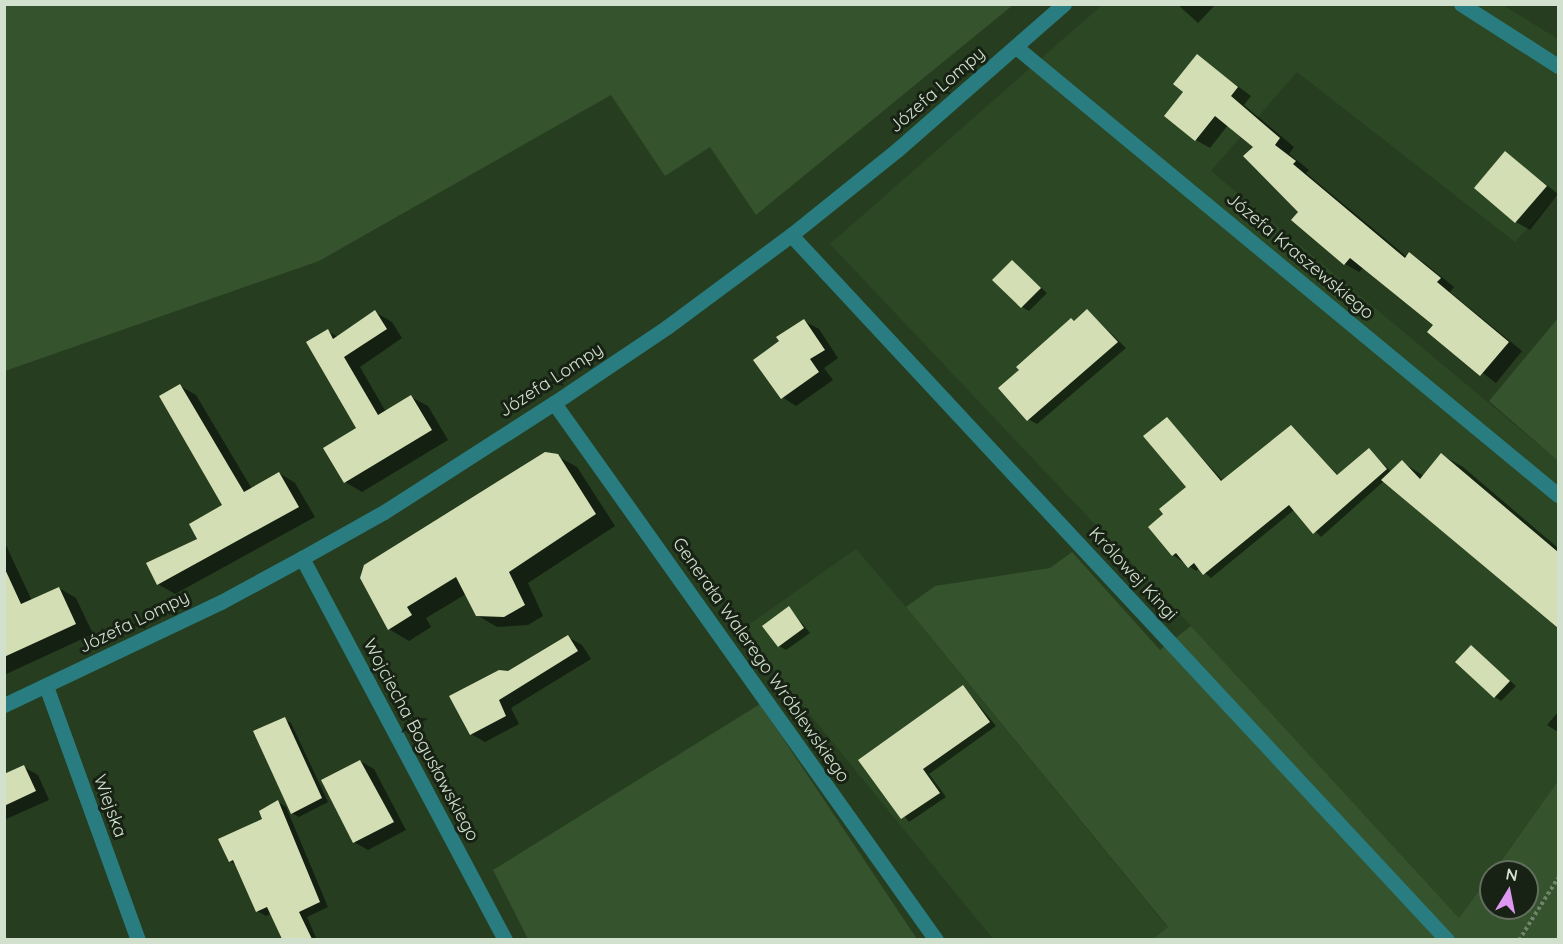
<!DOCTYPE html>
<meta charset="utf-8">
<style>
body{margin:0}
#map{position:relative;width:1563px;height:944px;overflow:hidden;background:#263d20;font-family:Quicksand,sans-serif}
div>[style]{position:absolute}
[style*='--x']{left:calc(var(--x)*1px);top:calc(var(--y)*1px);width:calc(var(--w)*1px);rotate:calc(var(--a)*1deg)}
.built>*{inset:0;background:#2c4724}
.green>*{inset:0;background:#35532d}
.shadow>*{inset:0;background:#0007}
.building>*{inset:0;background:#d4deb4}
.path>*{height:4px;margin-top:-2px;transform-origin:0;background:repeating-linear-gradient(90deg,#71846c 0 3px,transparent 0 6px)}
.minor>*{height:15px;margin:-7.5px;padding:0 7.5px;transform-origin:7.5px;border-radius:7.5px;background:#297c7f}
span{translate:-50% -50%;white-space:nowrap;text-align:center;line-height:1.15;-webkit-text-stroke:6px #172114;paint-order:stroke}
.street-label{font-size:18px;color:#d2e0ce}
.frame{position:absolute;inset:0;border:6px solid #d2e0ce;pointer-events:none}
.north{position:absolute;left:1479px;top:860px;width:60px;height:60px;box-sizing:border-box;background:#172114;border:2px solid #626d5e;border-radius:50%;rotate:10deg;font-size:16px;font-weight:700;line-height:24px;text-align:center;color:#d2e0ce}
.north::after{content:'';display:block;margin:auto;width:21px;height:27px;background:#df98f1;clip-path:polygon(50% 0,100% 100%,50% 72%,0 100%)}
</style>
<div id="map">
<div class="built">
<i style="clip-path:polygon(1102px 5px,1503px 5px,1558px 39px,1558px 195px,1515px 242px,1297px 72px,1211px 171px,1558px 461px,1558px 781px,1459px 918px,1191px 626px,830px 244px)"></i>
<i style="clip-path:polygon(856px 549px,906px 607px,1168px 928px,1153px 939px,993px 939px,741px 630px)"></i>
</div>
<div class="green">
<i style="clip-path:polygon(4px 5px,5px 4px,1013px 5px,756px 215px,710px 147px,665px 176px,611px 95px,319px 261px,5px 371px)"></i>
<i style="clip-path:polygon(1558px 318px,1558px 461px,1489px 401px)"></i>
<i style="clip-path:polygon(1072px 552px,1160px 650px,1191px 626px,1459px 918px,1491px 874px,1491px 908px,1527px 908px,1527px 872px,1493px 872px,1558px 781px,1558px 939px,1153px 939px,1168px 927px,906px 607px,935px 586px,1050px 568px)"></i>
<i style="clip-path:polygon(760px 704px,917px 939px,528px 939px,493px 870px)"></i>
</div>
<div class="shadow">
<i style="clip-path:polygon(1177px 4px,1216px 4px,1198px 23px)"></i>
<i style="clip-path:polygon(1197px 56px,1251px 96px,1244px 105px,1294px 147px,1289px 154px,1309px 170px,1306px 173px,1407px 257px,1409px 254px,1423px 262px,1454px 287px,1450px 292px,1522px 351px,1496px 383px,1429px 332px,1435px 324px,1364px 267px,1359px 272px,1345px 264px,1294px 220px,1300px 212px,1255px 147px,1228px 125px,1210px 148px,1196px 140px,1185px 92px)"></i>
<i style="clip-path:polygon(1506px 153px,1558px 194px,1530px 230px,1516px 222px)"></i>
<i style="clip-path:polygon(1012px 262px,1047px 293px,1029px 311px,1022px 307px)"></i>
<i style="clip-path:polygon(1088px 311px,1126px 348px,1037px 424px,1028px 419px,1021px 370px)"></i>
<i style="clip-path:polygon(375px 312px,392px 322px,402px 338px,360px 367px,386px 412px,411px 397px,428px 406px,448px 440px,362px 492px,345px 482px,358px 429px,328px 331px,338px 337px)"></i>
<i style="clip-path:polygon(804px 321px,819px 329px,838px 358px,824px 368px,833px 380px,796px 406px,782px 397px,781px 342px)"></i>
<i style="clip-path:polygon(180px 386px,196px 395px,252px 489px,279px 473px,295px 483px,315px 517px,175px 594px,158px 584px,224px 505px)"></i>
<i style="clip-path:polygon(1167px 419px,1223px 481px,1291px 427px,1339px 476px,1369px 450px,1392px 472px,1402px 462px,1424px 476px,1442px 455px,1463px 467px,1558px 548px,1558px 626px,1384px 481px,1321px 537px,1294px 510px,1211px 578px,1199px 568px,1196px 571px,1173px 555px,1150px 527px,1188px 487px)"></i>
<i style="clip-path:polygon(557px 456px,577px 467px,615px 526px,528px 583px,543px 616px,528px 625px,497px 627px,477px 615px,466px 594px,426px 618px,431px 627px,409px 641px,389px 629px,362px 578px)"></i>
<i style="clip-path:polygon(4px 541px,32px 601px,59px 588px,76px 598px,93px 634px,4px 675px)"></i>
<i style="clip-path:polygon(789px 608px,810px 633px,786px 650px,779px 646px)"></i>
<i style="clip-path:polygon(568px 637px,582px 645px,591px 659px,511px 708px,519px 724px,485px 742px,471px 734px,509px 673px)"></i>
<i style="clip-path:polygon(1472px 647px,1516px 686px,1501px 701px,1495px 697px)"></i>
<i style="clip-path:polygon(963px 686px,996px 726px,929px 774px,946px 797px,909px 822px,860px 760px)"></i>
<i style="clip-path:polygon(1558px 712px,1558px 732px,1547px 725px)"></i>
<i style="clip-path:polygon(284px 719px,291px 723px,328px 802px,299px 817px,292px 813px)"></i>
<i style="clip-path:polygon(360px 761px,374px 769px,406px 830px,368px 850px,354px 842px)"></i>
<i style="clip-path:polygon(24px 767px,38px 775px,49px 800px,4px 820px,4px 776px)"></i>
<i style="clip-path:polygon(278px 802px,286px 807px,328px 907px,307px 917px,317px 940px,284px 940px,271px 913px,266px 916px,257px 911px,237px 866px,230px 861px)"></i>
</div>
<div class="building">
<i style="clip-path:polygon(1197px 54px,1238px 87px,1231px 96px,1280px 138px,1275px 145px,1296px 161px,1293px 164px,1405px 258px,1409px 252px,1441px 278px,1437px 282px,1509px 342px,1480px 376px,1427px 332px,1433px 325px,1350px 258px,1344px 265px,1291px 220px,1298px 212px,1243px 156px,1253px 147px,1215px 116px,1195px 141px,1164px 116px,1183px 92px,1173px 84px)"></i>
<i style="clip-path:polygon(1505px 151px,1547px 186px,1515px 223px,1474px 188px)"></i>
<i style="clip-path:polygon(1012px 260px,1041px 288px,1021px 308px,992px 280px)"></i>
<i style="clip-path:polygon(1087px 309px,1118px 342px,1027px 421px,998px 388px,1019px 370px,1016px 367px,1071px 318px,1074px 321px)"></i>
<i style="clip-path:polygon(375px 310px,387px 329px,344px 357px,378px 415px,411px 395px,432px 430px,344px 483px,323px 448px,356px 428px,306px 342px,328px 329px,333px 339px)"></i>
<i style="clip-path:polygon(804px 319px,825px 350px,810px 359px,819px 372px,781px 399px,753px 360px,779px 341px,776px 337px)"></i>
<i style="clip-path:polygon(180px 384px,244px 492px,279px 472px,299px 507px,157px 585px,146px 563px,197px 539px,189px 524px,222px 505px,159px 396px)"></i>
<i style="clip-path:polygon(1167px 417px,1221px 481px,1291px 425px,1337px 475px,1369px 448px,1387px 469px,1313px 534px,1289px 505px,1203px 575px,1194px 563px,1188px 568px,1176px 553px,1172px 556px,1148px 527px,1163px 514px,1159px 509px,1186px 487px,1143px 436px)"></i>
<i style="clip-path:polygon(545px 452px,558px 454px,596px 514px,509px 572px,525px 605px,504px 617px,476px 616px,456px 577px,407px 607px,412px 615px,388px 630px,360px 578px,364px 565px)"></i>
<i style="clip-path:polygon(1441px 453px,1558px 552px,1558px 628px,1381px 480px,1402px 460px,1420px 479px)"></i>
<i style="clip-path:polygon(4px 567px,21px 604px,59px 587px,76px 624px,4px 657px)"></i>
<i style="clip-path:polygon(789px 606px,804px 628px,778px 647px,762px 626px)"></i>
<i style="clip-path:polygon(568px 635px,578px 651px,499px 700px,506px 716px,470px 735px,449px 696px,499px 670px,508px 671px)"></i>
<i style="clip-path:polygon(1471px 645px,1510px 681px,1494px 698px,1455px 662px)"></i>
<i style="clip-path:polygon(963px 685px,990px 722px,923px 769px,940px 793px,901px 819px,858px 760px)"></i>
<i style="clip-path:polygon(285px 717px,322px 798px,291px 814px,253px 731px)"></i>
<i style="clip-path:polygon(360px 760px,394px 822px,353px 843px,321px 780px)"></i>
<i style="clip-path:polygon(24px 765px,36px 791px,4px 806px,4px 774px)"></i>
<i style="clip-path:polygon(278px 800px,320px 902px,299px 912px,312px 939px,282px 939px,267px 907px,256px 912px,233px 860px,229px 862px,218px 839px,262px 819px,259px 811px)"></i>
</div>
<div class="path">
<i style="--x:1519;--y:940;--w:73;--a:-57.8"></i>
</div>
<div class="minor">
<i style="--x:1461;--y:4;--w:115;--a:32.6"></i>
<i style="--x:1016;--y:47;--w:703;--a:39.58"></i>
<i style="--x:791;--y:235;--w:963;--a:47.06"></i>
<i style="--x:554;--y:403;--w:659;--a:54.57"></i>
<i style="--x:302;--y:558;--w:433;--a:62"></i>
<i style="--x:46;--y:686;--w:270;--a:70.1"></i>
<i style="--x:4;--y:705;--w:240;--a:-25.4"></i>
<i style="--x:221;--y:602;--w:92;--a:-28.5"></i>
<i style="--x:302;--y:558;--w:94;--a:-29.3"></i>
<i style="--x:384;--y:512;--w:202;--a:-32.7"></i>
<i style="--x:554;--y:403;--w:136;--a:-33.9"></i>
<i style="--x:667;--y:327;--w:154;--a:-36.6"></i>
<i style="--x:791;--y:235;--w:136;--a:-38.7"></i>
<i style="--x:897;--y:150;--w:222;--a:-41.2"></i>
</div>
<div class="street-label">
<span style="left:937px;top:90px;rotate:-41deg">Józefa Lompy</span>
<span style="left:1300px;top:256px;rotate:40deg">Józefa Kraszewskiego</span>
<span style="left:551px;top:380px;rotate:-33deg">Józefa Lompy</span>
<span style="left:1133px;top:574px;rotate:47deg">Królowej Kingi</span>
<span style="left:134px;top:622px;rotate:-26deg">Józefa Lompy</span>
<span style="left:761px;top:660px;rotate:55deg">Generała Walerego Wróblewskiego</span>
<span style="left:421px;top:740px;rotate:62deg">Wojciecha Bogusławskiego</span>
<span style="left:110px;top:806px;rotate:70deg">Wiejska</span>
</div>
<div class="frame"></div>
<div class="north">N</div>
</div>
